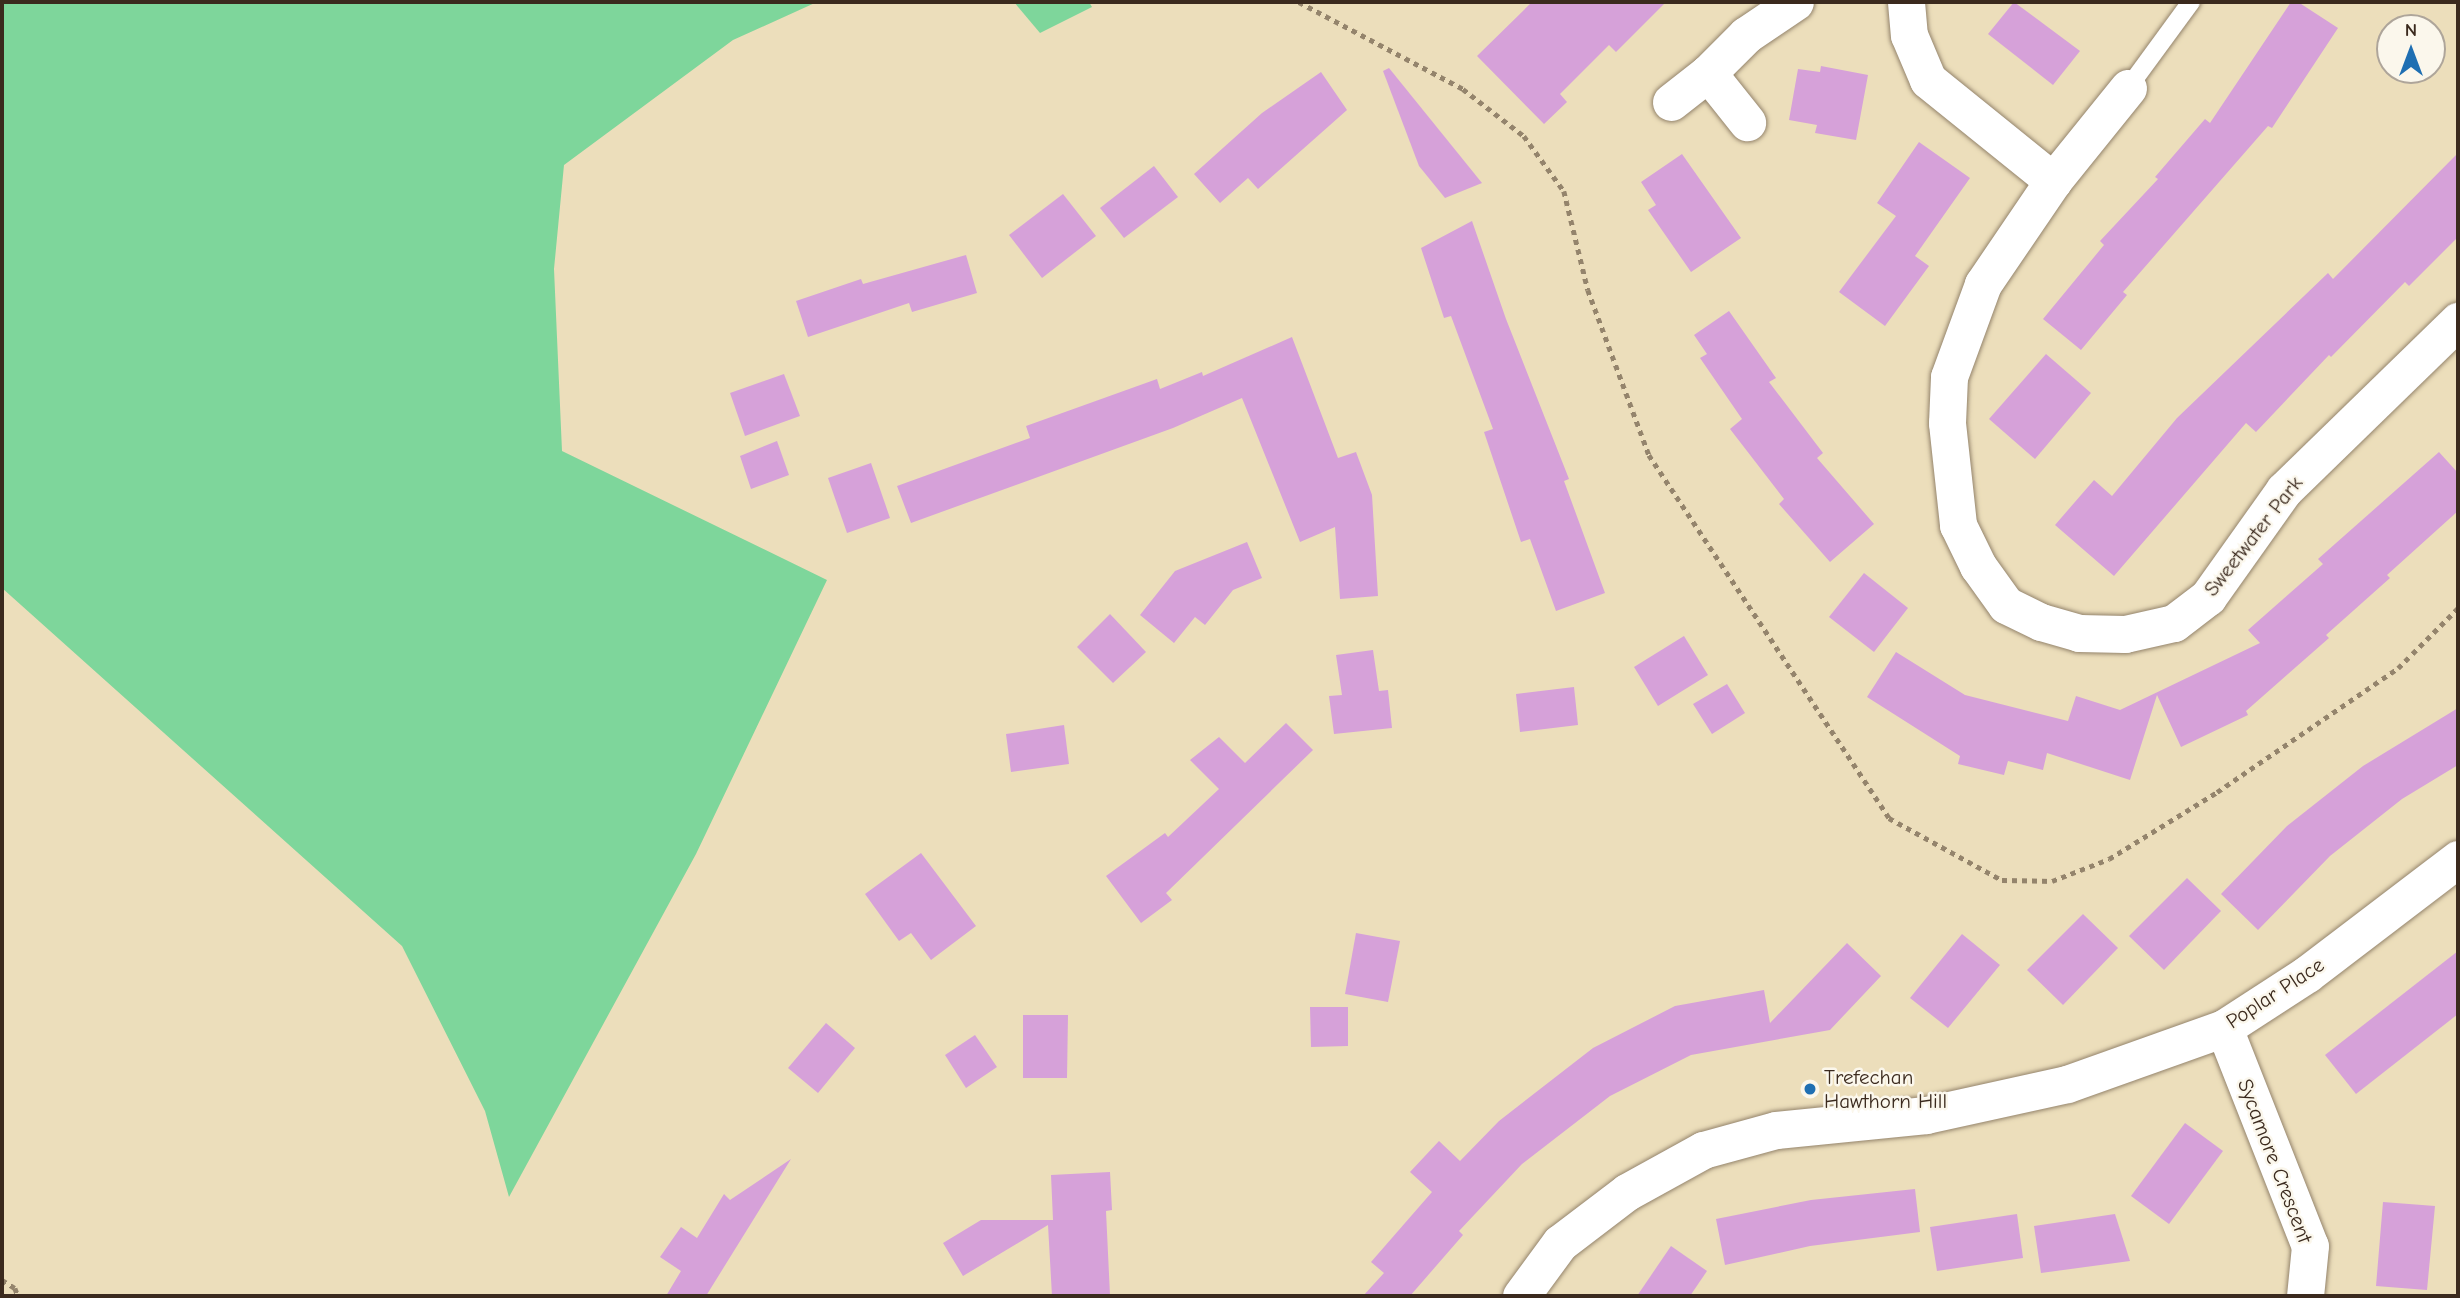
<!DOCTYPE html>
<style>
body{margin:0}
#map{position:relative;width:2460px;height:1298px;overflow:hidden;background:#ecdebb;font-family:"Comic Neue",sans-serif}
div>[style]{position:absolute}
[style*='--x']{left:calc(var(--x)*1px);top:calc(var(--y)*1px);width:calc(var(--w)*1px);rotate:calc(var(--a)*1deg)}
.green>*{inset:0;background:#7ed69b}
.building>*{inset:0;background:#d6a1d9}
.path>*{height:4.5px;margin-top:-2.25px;transform-origin:0;background:repeating-linear-gradient(90deg,#94846c 0 5px,transparent 0 10px)}
.roads{filter:drop-shadow(0 0 2px #94846c) drop-shadow(0 0 2px #94846c)}
.service>*{height:18px;margin:-9px;padding:0 9px;transform-origin:9px;border-radius:9px;background:#fff}
.minor>*{height:37px;margin:-18.5px;padding:0 18.5px;transform-origin:18.5px;border-radius:18.5px;background:#fff}
.dots>*{width:19px;height:19px;translate:-50% -50%;box-sizing:border-box;border:4px solid #fbf7ec;border-radius:50%}
span{translate:-50% -50%;white-space:nowrap;text-align:center;line-height:1.15;-webkit-text-stroke:5px #fbf7ec;paint-order:stroke}
.street-label{font-size:21px;color:#3b2a1e}
.poi-label{font-size:21px;color:#3b2a1e}
.left{translate:0 -50%;text-align:left}
.frame{position:absolute;inset:0;border:4px solid #3b2a1e;pointer-events:none}
.north{position:absolute;left:2376px;top:14px;width:70px;height:70px;box-sizing:border-box;background:#fbf7ec;border:2px solid #aea59a;border-radius:50%;rotate:0deg;font-size:19px;font-weight:700;line-height:28px;text-align:center;color:#3b2a1e}
.north::after{content:'';display:block;margin:auto;width:24px;height:32px;background:#1f6fb2;clip-path:polygon(50% 0,100% 100%,50% 72%,0 100%)}
</style>
<div id="map">
<div class="green">
<i style="clip-path:polygon(2px 2px,817px 2px,733px 40px,564px 165px,554px 269px,562px 451px,827px 580px,696px 854px,509px 1197px,485px 1111px,402px 946px,2px 588px)"></i>
<i style="clip-path:polygon(1014px 2px,1089px 2px,1092px 7px,1040px 33px)"></i>
</div>
<div class="building">
<i style="clip-path:polygon(1532px 2px,1666px 2px,1616px 52px,1609px 45px,1560px 94px,1567px 102px,1544px 124px,1477px 56px)"></i>
<i style="clip-path:polygon(2014px 2px,2080px 51px,2053px 85px,1988px 34px)"></i>
<i style="clip-path:polygon(2291px 2px,2298px 2px,2338px 28px,2272px 128px,2268px 126px,2123px 292px,2127px 295px,2081px 350px,2043px 319px,2104px 245px,2100px 241px,2158px 179px,2155px 177px,2205px 119px,2210px 123px)"></i>
<i style="clip-path:polygon(1821px 66px,1868px 75px,1856px 140px,1815px 133px,1817px 125px,1789px 120px,1798px 69px,1820px 72px)"></i>
<i style="clip-path:polygon(1389px 68px,1482px 183px,1445px 198px,1419px 166px,1383px 71px)"></i>
<i style="clip-path:polygon(1321px 72px,1347px 110px,1258px 189px,1248px 178px,1220px 203px,1194px 174px,1262px 113px)"></i>
<i style="clip-path:polygon(1919px 142px,1970px 178px,1915px 256px,1929px 266px,1885px 326px,1839px 292px,1896px 216px,1877px 203px)"></i>
<i style="clip-path:polygon(2458px 153px,2458px 237px,2409px 286px,2405px 282px,2331px 357px,2329px 355px,2256px 432px,2246px 423px,2114px 576px,2055px 525px,2094px 480px,2112px 496px,2177px 418px,2328px 273px,2333px 279px)"></i>
<i style="clip-path:polygon(1682px 154px,1741px 238px,1691px 272px,1648px 210px,1656px 205px,1641px 182px)"></i>
<i style="clip-path:polygon(1154px 166px,1178px 197px,1124px 238px,1100px 208px)"></i>
<i style="clip-path:polygon(1063px 194px,1096px 236px,1042px 278px,1009px 235px)"></i>
<i style="clip-path:polygon(1472px 221px,1506px 319px,1569px 479px,1564px 481px,1605px 593px,1556px 611px,1530px 539px,1521px 542px,1484px 432px,1493px 429px,1451px 316px,1444px 318px,1421px 248px)"></i>
<i style="clip-path:polygon(966px 255px,977px 293px,912px 312px,909px 303px,808px 337px,796px 301px,861px 279px,863px 284px)"></i>
<i style="clip-path:polygon(1729px 311px,1776px 378px,1769px 382px,1823px 453px,1817px 458px,1874px 524px,1830px 562px,1779px 504px,1784px 499px,1730px 429px,1742px 419px,1700px 358px,1707px 354px,1694px 335px)"></i>
<i style="clip-path:polygon(1292px 337px,1338px 458px,1356px 452px,1372px 495px,1378px 596px,1340px 599px,1335px 527px,1300px 542px,1242px 398px,1173px 428px,911px 523px,897px 486px,1030px 438px,1026px 426px,1157px 379px,1160px 389px,1202px 372px,1203px 376px)"></i>
<i style="clip-path:polygon(2046px 354px,2091px 393px,2035px 459px,1989px 419px)"></i>
<i style="clip-path:polygon(784px 374px,800px 416px,745px 436px,730px 393px)"></i>
<i style="clip-path:polygon(777px 441px,789px 475px,751px 489px,740px 456px)"></i>
<i style="clip-path:polygon(2439px 452px,2458px 473px,2458px 511px,2387px 575px,2390px 578px,2326px 635px,2329px 638px,2246px 711px,2248px 715px,2181px 747px,2157px 695px,2130px 780px,2047px 753px,2043px 770px,2008px 761px,2004px 775px,1958px 764px,1960px 756px,1867px 697px,1896px 652px,1965px 695px,2068px 721px,2076px 696px,2120px 710px,2260px 643px,2248px 630px,2323px 564px,2318px 559px)"></i>
<i style="clip-path:polygon(871px 463px,890px 518px,847px 533px,828px 478px)"></i>
<i style="clip-path:polygon(1247px 542px,1262px 578px,1233px 590px,1205px 625px,1195px 617px,1174px 643px,1140px 615px,1175px 571px)"></i>
<i style="clip-path:polygon(1864px 573px,1908px 608px,1874px 652px,1829px 617px)"></i>
<i style="clip-path:polygon(1110px 614px,1146px 652px,1113px 683px,1077px 647px)"></i>
<i style="clip-path:polygon(1684px 636px,1708px 675px,1658px 706px,1634px 667px)"></i>
<i style="clip-path:polygon(1373px 650px,1379px 691px,1388px 690px,1392px 728px,1334px 734px,1329px 696px,1342px 695px,1336px 655px)"></i>
<i style="clip-path:polygon(1727px 684px,1745px 713px,1712px 734px,1693px 704px)"></i>
<i style="clip-path:polygon(1574px 687px,1578px 725px,1520px 732px,1516px 694px)"></i>
<i style="clip-path:polygon(2458px 708px,2458px 765px,2402px 799px,2330px 856px,2258px 930px,2221px 894px,2287px 826px,2363px 766px)"></i>
<i style="clip-path:polygon(1286px 723px,1313px 750px,1166px 893px,1172px 900px,1141px 923px,1106px 876px,1165px 833px,1168px 837px,1219px 789px,1190px 760px,1219px 737px,1245px 763px)"></i>
<i style="clip-path:polygon(1064px 725px,1069px 764px,1011px 772px,1006px 734px)"></i>
<i style="clip-path:polygon(921px 853px,976px 926px,931px 960px,911px 933px,899px 941px,865px 894px)"></i>
<i style="clip-path:polygon(2187px 878px,2221px 911px,2164px 970px,2129px 936px)"></i>
<i style="clip-path:polygon(2083px 914px,2118px 948px,2063px 1005px,2027px 970px)"></i>
<i style="clip-path:polygon(1356px 933px,1400px 941px,1388px 1002px,1345px 994px)"></i>
<i style="clip-path:polygon(1962px 934px,2000px 965px,1948px 1028px,1910px 998px)"></i>
<i style="clip-path:polygon(1847px 943px,1881px 976px,1830px 1030px,1691px 1055px,1610px 1096px,1522px 1164px,1459px 1231px,1463px 1235px,1410px 1296px,1363px 1296px,1384px 1273px,1371px 1262px,1432px 1192px,1410px 1172px,1439px 1141px,1460px 1161px,1499px 1121px,1593px 1048px,1675px 1006px,1764px 990px,1770px 1023px)"></i>
<i style="clip-path:polygon(2458px 951px,2458px 1014px,2356px 1094px,2325px 1055px)"></i>
<i style="clip-path:polygon(1310px 1007px,1348px 1007px,1348px 1046px,1311px 1047px)"></i>
<i style="clip-path:polygon(1023px 1015px,1068px 1015px,1067px 1078px,1023px 1078px)"></i>
<i style="clip-path:polygon(826px 1023px,855px 1048px,818px 1093px,788px 1068px)"></i>
<i style="clip-path:polygon(975px 1035px,997px 1067px,966px 1088px,945px 1055px)"></i>
<i style="clip-path:polygon(2185px 1123px,2223px 1151px,2169px 1224px,2131px 1196px)"></i>
<i style="clip-path:polygon(791px 1159px,706px 1296px,666px 1296px,681px 1271px,660px 1257px,681px 1227px,697px 1238px,724px 1194px,730px 1200px)"></i>
<i style="clip-path:polygon(1110px 1172px,1112px 1210px,1106px 1211px,1110px 1295px,1052px 1296px,1048px 1225px,963px 1276px,943px 1243px,981px 1220px,1053px 1220px,1051px 1175px)"></i>
<i style="clip-path:polygon(1915px 1189px,1920px 1232px,1810px 1246px,1725px 1265px,1716px 1219px,1811px 1200px)"></i>
<i style="clip-path:polygon(2383px 1202px,2435px 1206px,2427px 1290px,2376px 1286px)"></i>
<i style="clip-path:polygon(2017px 1214px,2023px 1258px,1937px 1271px,1930px 1227px)"></i>
<i style="clip-path:polygon(2115px 1214px,2130px 1261px,2041px 1273px,2034px 1226px)"></i>
<i style="clip-path:polygon(1671px 1246px,1707px 1271px,1690px 1296px,1637px 1296px)"></i>
</div>
<div class="path">
<i style="--x:1299;--y:2;--w:186;--a:27.9"></i>
<i style="--x:1463;--y:89;--w:77;--a:37.6"></i>
<i style="--x:1524;--y:136;--w:68;--a:54"></i>
<i style="--x:1564;--y:191;--w:102;--a:76.4"></i>
<i style="--x:1588;--y:290;--w:176;--a:69.7"></i>
<i style="--x:1649;--y:455;--w:435;--a:56.5"></i>
<i style="--x:1889;--y:818;--w:129;--a:28.8"></i>
<i style="--x:2002;--y:880;--w:50;--a:1.1"></i>
<i style="--x:2052;--y:881;--w:61;--a:-21.1"></i>
<i style="--x:2109;--y:859;--w:127;--a:-31.8"></i>
<i style="--x:2217;--y:792;--w:219;--a:-34.4"></i>
<i style="--x:2398;--y:668;--w:85;--a:-45"></i>
<i style="--x:2;--y:1280;--w:15;--a:32"></i>
<i style="--x:15;--y:1288;--w:9;--a:69"></i>
</div>
<div class="roads">
<div class="service">
<i style="--x:2128;--y:88;--w:107;--a:-53.8"></i>
</div>
<div class="minor">
<i style="--x:1906;--y:2;--w:33;--a:85"></i>
<i style="--x:1909;--y:35;--w:49;--a:67.1"></i>
<i style="--x:1928;--y:80;--w:161;--a:38.9"></i>
<i style="--x:1708;--y:73;--w:63;--a:51.5"></i>
<i style="--x:2128;--y:88;--w:119;--a:128.9"></i>
<i style="--x:2053;--y:181;--w:125;--a:124.2"></i>
<i style="--x:1983;--y:284;--w:99;--a:110.1"></i>
<i style="--x:1949;--y:377;--w:46;--a:92.5"></i>
<i style="--x:1947;--y:423;--w:103;--a:83.8"></i>
<i style="--x:1958;--y:525;--w:46;--a:64"></i>
<i style="--x:1978;--y:566;--w:48;--a:54.3"></i>
<i style="--x:2006;--y:605;--w:39;--a:26"></i>
<i style="--x:2041;--y:622;--w:40;--a:16"></i>
<i style="--x:2079;--y:633;--w:46;--a:1.2"></i>
<i style="--x:2125;--y:634;--w:50;--a:-12.7"></i>
<i style="--x:2174;--y:623;--w:43;--a:-37.4"></i>
<i style="--x:2208;--y:597;--w:131;--a:-54.6"></i>
<i style="--x:2284;--y:490;--w:243;--a:-44.2"></i>
<i style="--x:1671;--y:102;--w:47;--a:-38.1"></i>
<i style="--x:1708;--y:73;--w:54;--a:-45"></i>
<i style="--x:1746;--y:35;--w:59;--a:-34"></i>
<i style="--x:2224;--y:1028;--w:234;--a:68.5"></i>
<i style="--x:2310;--y:1246;--w:50;--a:95.7"></i>
<i style="--x:1521;--y:1296;--w:66;--a:-53.7"></i>
<i style="--x:1560;--y:1243;--w:84;--a:-37.3"></i>
<i style="--x:1627;--y:1192;--w:87;--a:-28.9"></i>
<i style="--x:1703;--y:1150;--w:76;--a:-15.3"></i>
<i style="--x:1776;--y:1130;--w:151;--a:-5.7"></i>
<i style="--x:1926;--y:1115;--w:144;--a:-12.4"></i>
<i style="--x:2067;--y:1084;--w:167;--a:-19.6"></i>
<i style="--x:2224;--y:1028;--w:99;--a:-33"></i>
<i style="--x:2307;--y:974;--w:190;--a:-37.3"></i>
</div>
</div>
<div class="dots">
<i style="left:1810px;top:1089px;background:#1f6fb2"></i>
</div>
<div class="street-label">
<span style="left:2253px;top:536px;rotate:-52deg">Sweetwater Park</span>
<span style="left:2275px;top:993px;rotate:-33deg">Poplar Place</span>
<span style="left:2275px;top:1161px;rotate:69deg">Sycamore Crescent</span>
</div>
<div class="poi-label">
<span class="left" style="left:1824px;top:1089px">Trefechan<br>Hawthorn Hill</span>
</div>
<div class="frame"></div>
<div class="north">N</div>
</div>
